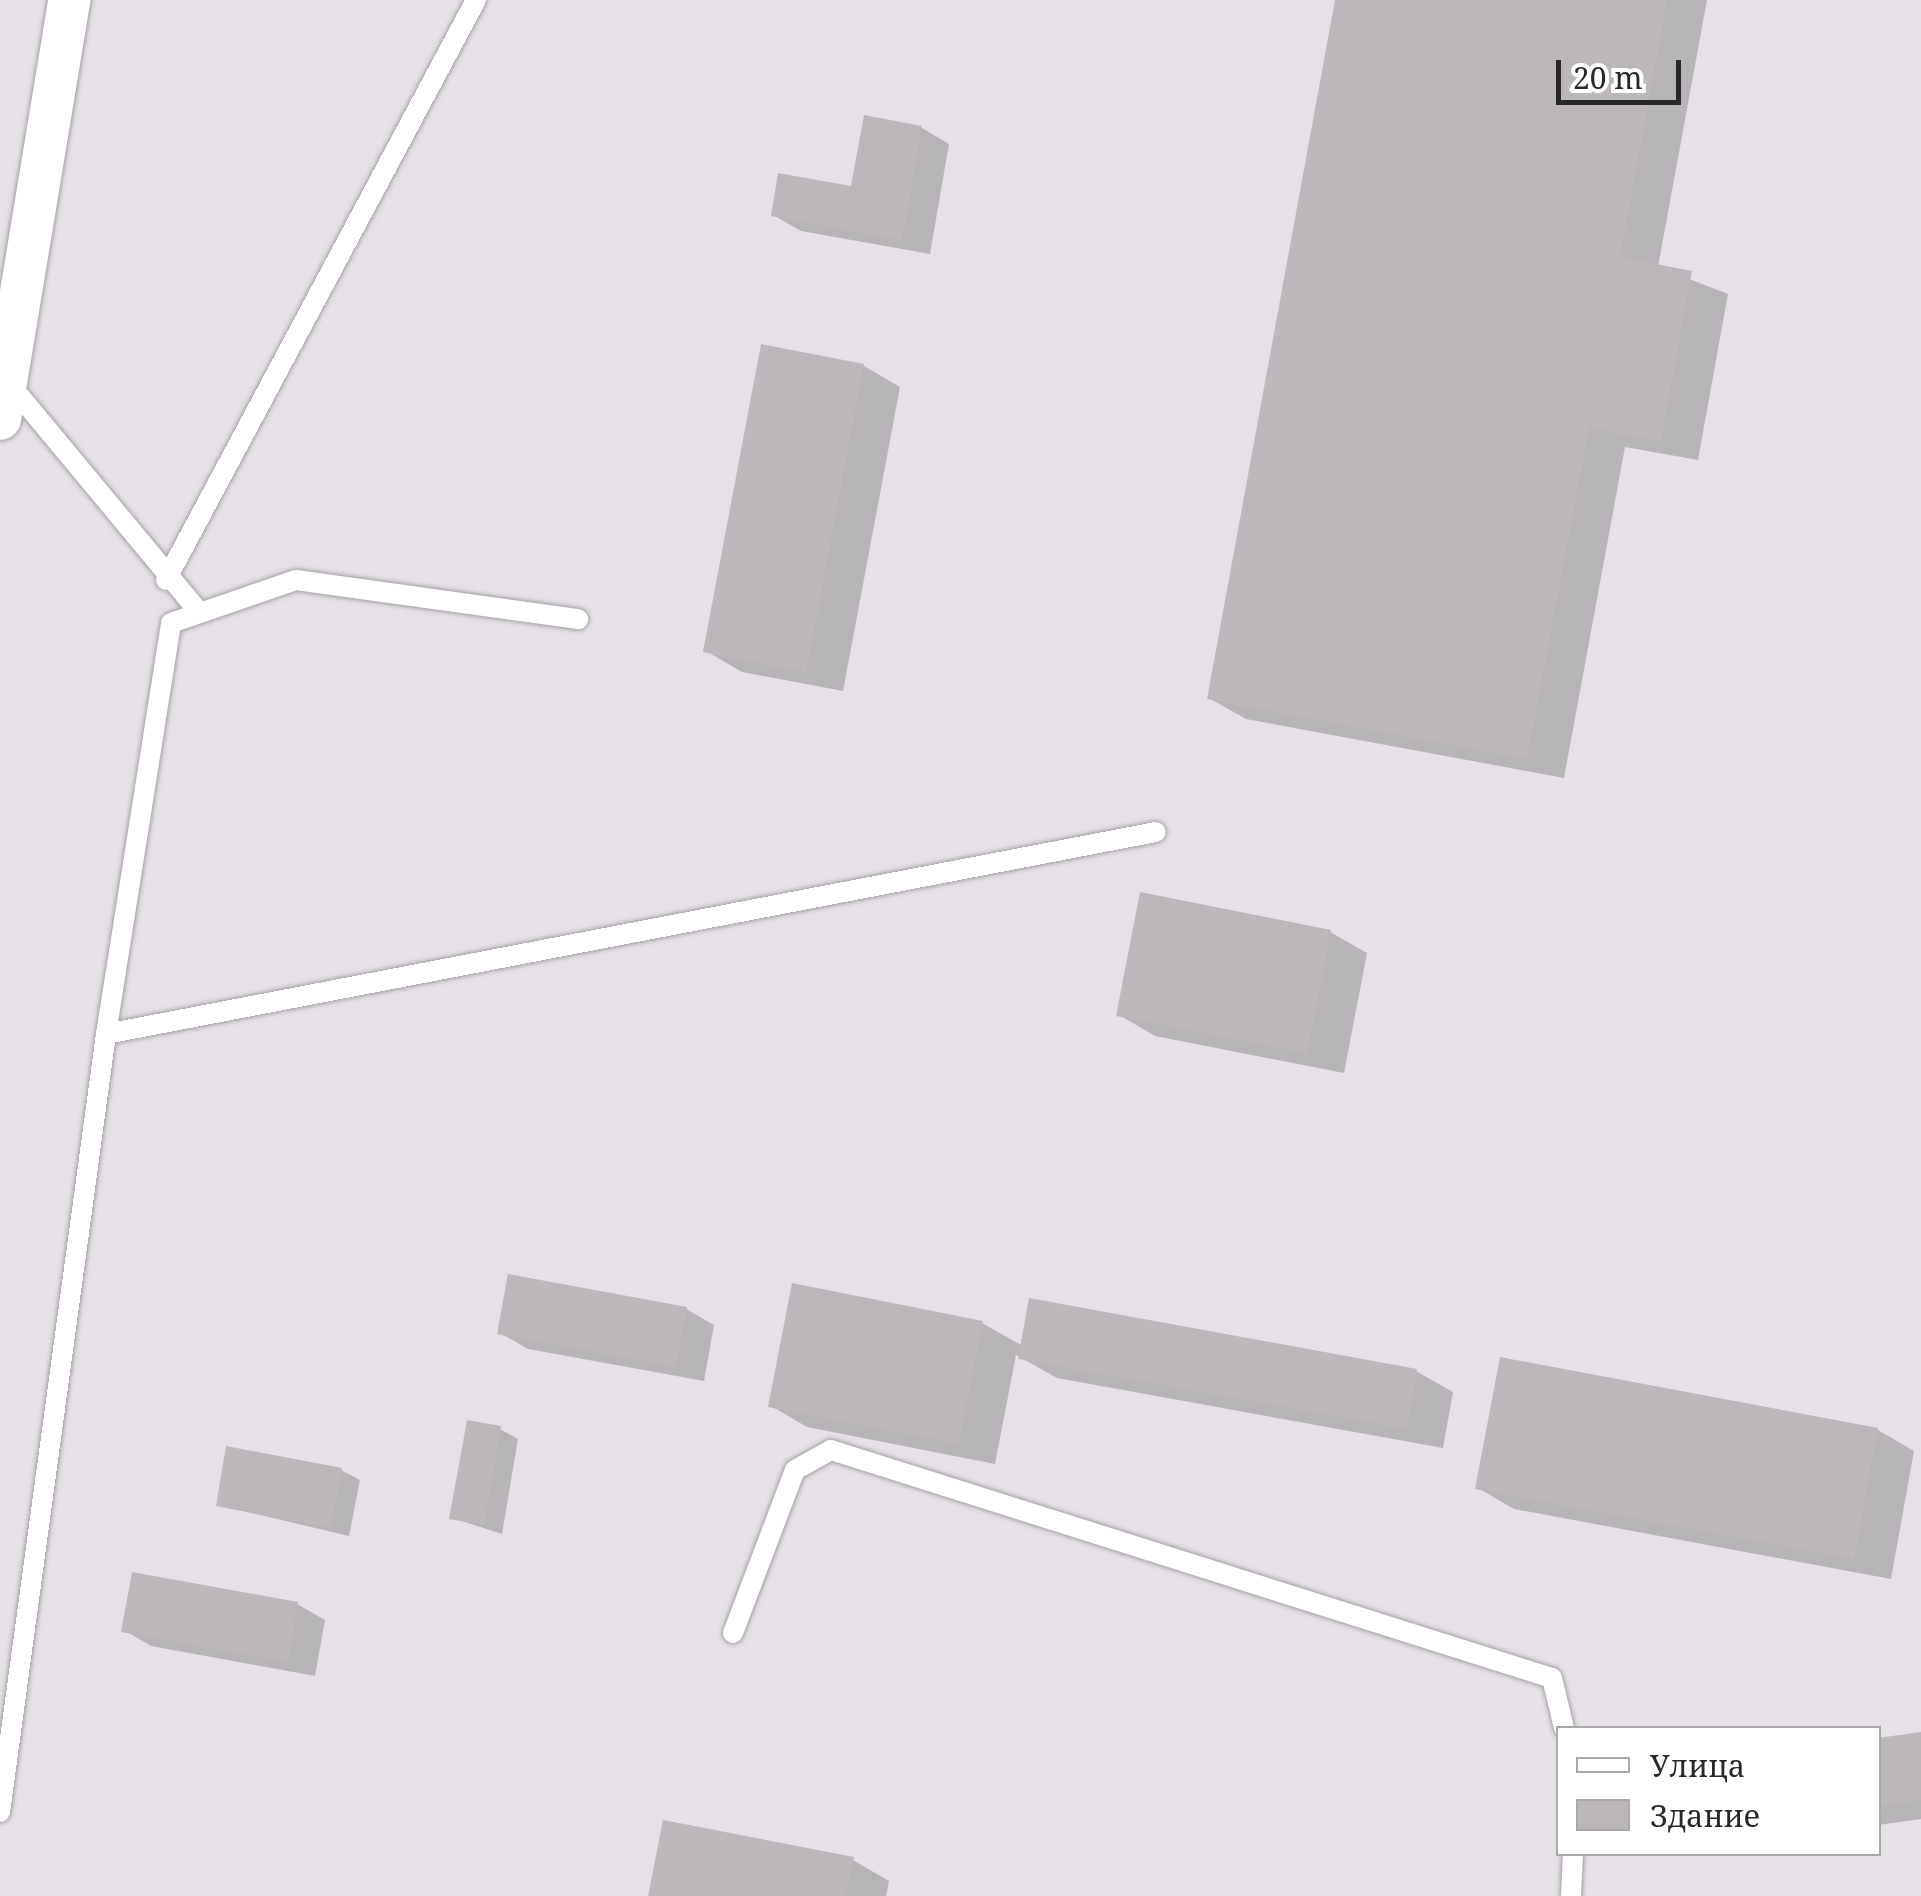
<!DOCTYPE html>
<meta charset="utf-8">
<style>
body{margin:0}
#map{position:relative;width:1921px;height:1896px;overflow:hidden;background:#e5e1e6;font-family:"Noto Serif",serif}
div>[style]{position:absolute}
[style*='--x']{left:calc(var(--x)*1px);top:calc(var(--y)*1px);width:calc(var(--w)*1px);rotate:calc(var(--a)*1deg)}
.shadow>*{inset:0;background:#0003}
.building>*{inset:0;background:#bbb7bb}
.roads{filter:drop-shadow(0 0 2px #a5a1a6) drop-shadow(0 0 2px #a5a1a6)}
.service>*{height:20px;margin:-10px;padding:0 10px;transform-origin:10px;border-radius:10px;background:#fff}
.minor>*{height:42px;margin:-21px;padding:0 21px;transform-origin:21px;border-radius:21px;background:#fff}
span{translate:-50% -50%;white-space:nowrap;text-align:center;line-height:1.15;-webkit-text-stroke:10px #fff;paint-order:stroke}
.legend{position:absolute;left:1556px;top:1726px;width:325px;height:130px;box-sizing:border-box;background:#fff;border:2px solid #a9a9a9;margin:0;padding:12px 18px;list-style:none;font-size:30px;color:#292829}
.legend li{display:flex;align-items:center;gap:20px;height:50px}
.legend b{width:50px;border:2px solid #a9a9a9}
.scale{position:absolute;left:1556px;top:60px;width:125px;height:45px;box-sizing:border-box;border:5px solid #292829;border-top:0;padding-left:12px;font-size:30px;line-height:35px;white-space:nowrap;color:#292829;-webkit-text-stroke:8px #fff;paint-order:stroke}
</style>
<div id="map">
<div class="shadow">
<i style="clip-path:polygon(1338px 0,1707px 0,1658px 267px,1728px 294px,1698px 460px,1625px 447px,1564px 778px,1246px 719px,1209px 698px)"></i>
<i style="clip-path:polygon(922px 128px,949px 144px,930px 254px,801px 231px,773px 215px,853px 189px)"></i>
<i style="clip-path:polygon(864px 366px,900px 387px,843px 691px,742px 672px,706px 651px)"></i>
<i style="clip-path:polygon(1330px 932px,1367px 953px,1344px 1073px,1155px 1036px,1119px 1015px)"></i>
<i style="clip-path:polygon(686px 1309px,714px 1325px,704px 1381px,528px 1349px,500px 1333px)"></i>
<i style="clip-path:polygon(982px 1323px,1023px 1346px,1416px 1371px,1453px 1392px,1443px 1448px,1057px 1378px,1016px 1355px,995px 1464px,807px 1427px,771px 1406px)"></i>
<i style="clip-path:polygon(500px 1429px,518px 1439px,502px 1534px,452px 1518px)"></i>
<i style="clip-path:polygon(1878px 1430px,1914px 1451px,1891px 1579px,1514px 1509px,1478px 1488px)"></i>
<i style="clip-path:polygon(341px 1470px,360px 1480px,349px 1536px,218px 1505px)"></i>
<i style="clip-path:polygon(297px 1604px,325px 1620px,315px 1676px,151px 1646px,124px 1630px)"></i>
<i style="clip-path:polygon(1921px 1735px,1921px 1819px,1878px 1825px,1878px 1741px)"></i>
<i style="clip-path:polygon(853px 1860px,889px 1881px,886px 1896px,651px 1896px)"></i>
</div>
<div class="building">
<i style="clip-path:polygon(1335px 0,1667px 0,1620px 257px,1692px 271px,1661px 441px,1589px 428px,1527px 759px,1207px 699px)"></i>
<i style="clip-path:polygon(864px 115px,922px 126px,902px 240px,771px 216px,778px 173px,851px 186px)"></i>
<i style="clip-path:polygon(761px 344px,864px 364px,806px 672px,703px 652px)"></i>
<i style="clip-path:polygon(1140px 892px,1331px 930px,1307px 1053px,1116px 1016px)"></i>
<i style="clip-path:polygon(508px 1274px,687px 1307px,676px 1367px,497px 1334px)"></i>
<i style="clip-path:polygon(792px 1283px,983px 1321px,959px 1444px,768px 1407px)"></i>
<i style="clip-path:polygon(1029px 1298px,1417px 1369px,1407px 1429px,1018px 1359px)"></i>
<i style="clip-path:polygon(1500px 1357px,1878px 1428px,1854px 1559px,1475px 1489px)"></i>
<i style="clip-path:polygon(467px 1420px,501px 1426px,484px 1525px,449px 1519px)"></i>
<i style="clip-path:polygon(226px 1446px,342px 1468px,331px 1528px,216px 1506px)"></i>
<i style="clip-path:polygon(132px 1572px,298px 1602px,288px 1662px,121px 1632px)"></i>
<i style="clip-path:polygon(1921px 1732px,1921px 1800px,1878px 1806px,1878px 1738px)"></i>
<i style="clip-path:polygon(663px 1820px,854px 1857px,846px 1896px,648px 1896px)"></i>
</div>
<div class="roads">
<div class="service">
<i style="--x:8;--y:382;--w:298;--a:50.3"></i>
<i style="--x:166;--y:580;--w:658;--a:-61.88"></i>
<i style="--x:106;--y:1034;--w:416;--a:-81"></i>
<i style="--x:171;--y:623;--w:132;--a:-19"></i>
<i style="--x:296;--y:580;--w:285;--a:7.9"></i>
<i style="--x:733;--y:1633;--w:174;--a:-69.2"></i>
<i style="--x:795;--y:1470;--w:41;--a:-29.1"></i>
<i style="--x:831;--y:1450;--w:756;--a:17.55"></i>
<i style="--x:1552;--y:1678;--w:51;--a:76.5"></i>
<i style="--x:0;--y:1812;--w:785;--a:-82.24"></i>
<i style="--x:106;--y:1034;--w:1069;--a:-10.89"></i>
<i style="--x:1571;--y:1896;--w:42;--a:-87.3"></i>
</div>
<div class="minor">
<i style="--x:0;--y:419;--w:425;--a:-80.6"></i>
</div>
</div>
<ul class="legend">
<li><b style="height:12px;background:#fff"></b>Улица</li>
<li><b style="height:28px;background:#bbb7bb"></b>Здание</li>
</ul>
<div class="scale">20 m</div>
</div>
